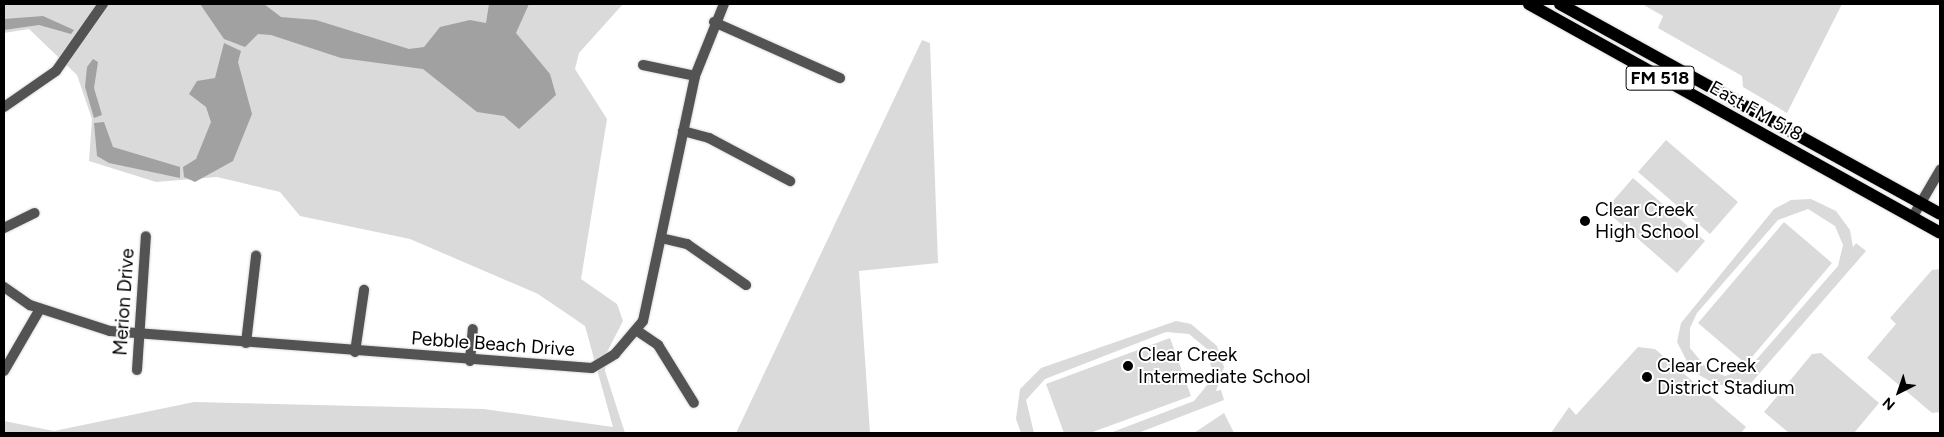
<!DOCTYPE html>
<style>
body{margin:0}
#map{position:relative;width:1944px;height:437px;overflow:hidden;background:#fff;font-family:Figtree,sans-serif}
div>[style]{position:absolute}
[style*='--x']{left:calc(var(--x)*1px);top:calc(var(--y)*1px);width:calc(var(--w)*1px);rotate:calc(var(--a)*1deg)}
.green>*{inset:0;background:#dadada}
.water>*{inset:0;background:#a1a1a1}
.roads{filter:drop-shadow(0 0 1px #dbdbdb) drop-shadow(0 0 1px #dbdbdb)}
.street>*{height:10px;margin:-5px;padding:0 5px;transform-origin:5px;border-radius:5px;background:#535353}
.primary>*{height:12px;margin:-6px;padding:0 6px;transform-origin:6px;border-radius:6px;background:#000}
.dots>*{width:14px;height:14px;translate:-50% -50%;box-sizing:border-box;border:2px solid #fff;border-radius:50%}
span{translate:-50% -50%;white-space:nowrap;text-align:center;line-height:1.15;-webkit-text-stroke:4px #fff;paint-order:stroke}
.shield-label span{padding:1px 4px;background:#fff;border:1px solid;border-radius:4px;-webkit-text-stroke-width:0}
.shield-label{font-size:18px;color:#000;font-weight:700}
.street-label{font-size:19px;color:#000}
.poi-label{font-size:19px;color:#000}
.left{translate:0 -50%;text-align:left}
.frame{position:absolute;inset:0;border:5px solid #000;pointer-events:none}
.north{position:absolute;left:1874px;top:367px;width:50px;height:50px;-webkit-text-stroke:4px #fff;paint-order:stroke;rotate:221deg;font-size:14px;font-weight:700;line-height:20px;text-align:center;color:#000}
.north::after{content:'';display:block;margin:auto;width:18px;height:22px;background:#000;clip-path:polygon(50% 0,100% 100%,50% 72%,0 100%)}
</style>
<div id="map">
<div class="green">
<i style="clip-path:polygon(4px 4px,623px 4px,579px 53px,575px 69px,607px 119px,581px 279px,617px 304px,623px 321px,606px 354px,605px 371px,625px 433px,4px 433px,4px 421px,54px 431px,194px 402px,484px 409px,613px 427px,585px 326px,538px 294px,410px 239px,300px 216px,280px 192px,217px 177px,156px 182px,89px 161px,92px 119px,77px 75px,29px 29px,4px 33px)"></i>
<i style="clip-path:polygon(1642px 4px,1842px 4px,1787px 113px,1743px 87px,1742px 76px,1658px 28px,1663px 16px)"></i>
<i style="clip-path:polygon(922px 40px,930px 43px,938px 263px,859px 271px,870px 433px,736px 433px)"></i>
<i style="clip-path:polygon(1666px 140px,1738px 202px,1710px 234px,1638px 172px)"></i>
<i style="clip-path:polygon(1633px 178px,1705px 241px,1677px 273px,1605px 210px)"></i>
<i style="clip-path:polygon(evenodd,1811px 199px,1836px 211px,1850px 230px,1853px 247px,1856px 243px,1866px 251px,1739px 397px,1731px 391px,1734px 385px,1717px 385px,1692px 371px,1677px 342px,1681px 323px,1774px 209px,1791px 200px,1811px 199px,1808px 209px,1835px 226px,1843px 245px,1838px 266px,1749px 368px,1725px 376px,1708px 370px,1690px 348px,1690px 328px,1697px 313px,1778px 220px,1808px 209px)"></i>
<i style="clip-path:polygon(1784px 222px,1832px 263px,1746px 364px,1698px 323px)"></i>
<i style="clip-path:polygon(1940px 269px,1940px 412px,1932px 413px,1867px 358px,1896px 324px,1890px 318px,1932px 270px)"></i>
<i style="clip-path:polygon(1176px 321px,1191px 324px,1217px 346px,1224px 367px,1216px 391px,1221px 390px,1224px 400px,1138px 433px,1110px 433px,1194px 401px,1208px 384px,1212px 371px,1207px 349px,1189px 334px,1166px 332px,1045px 379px,1026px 400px,1034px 433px,1021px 433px,1016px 419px,1020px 389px,1041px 368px)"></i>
<i style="clip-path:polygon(1170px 338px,1191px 396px,1090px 433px,1064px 433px,1046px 384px)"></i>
<i style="clip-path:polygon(1638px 347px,1655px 349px,1746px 427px,1741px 433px,1551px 433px,1569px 407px,1576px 415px)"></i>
<i style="clip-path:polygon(1821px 353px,1879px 403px,1854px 433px,1789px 433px,1764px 412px,1812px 354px)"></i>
<i style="clip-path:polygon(1224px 413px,1234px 433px,1194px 433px)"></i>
</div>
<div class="water">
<i style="clip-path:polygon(200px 4px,264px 4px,281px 17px,316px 20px,409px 49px,424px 47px,440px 27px,470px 20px,486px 23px,489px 4px,529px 4px,516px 33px,550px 74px,556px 95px,519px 129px,504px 116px,477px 112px,423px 69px,341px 58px,271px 35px,258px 34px,245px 47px,224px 39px)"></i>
<i style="clip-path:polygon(43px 16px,74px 30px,71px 34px,39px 25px,4px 30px,4px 19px)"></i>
<i style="clip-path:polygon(224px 43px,241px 51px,238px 62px,252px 114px,233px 161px,195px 182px,184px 177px,183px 167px,196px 159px,211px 122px,206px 107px,189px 94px,197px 81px,215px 78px)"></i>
<i style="clip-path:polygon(93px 59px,98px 62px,94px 88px,102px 115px,94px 118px,85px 87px,87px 67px)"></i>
<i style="clip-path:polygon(104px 122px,113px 147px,180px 167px,180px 178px,109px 163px,97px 156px,94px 123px)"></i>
</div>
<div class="roads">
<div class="street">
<i style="--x:714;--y:22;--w:138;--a:24"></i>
<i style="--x:643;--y:65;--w:53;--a:11.9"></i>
<i style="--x:4;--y:107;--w:63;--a:-34.7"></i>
<i style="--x:56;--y:71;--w:82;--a:-55"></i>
<i style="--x:683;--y:131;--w:27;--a:15"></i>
<i style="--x:709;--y:138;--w:92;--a:28"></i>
<i style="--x:1912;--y:218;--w:56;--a:-59.7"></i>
<i style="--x:4;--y:228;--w:34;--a:-26"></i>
<i style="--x:661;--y:238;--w:27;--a:13"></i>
<i style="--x:687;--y:244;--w:72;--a:34.8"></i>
<i style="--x:4;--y:287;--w:32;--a:35"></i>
<i style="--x:30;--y:305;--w:84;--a:18"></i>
<i style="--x:110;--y:331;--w:483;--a:4.4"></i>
<i style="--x:592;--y:368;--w:27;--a:-31"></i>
<i style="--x:615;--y:354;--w:43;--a:-49.7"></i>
<i style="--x:643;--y:321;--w:250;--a:-78"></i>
<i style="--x:695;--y:76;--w:78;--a:-68.1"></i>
<i style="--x:636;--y:330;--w:27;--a:34"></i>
<i style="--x:658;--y:345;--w:68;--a:58.2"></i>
<i style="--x:246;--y:343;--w:88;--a:-83.4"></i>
<i style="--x:355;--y:352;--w:63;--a:-81.7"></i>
<i style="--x:470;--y:361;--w:32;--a:-85"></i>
<i style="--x:137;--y:370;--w:134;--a:-86.2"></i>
<i style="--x:4;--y:371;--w:72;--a:-59.9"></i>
</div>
<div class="primary">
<i style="--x:1529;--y:4;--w:470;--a:29.1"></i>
<i style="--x:1560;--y:4;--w:434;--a:28.9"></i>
</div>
</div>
<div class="dots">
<i style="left:1585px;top:221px;background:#000"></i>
<i style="left:1128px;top:366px;background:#000"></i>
<i style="left:1647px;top:377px;background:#000"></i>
</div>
<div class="shield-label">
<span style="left:1660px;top:78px">FM 518</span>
</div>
<div class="street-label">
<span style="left:1756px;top:111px;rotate:29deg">East FM 518</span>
<span style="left:124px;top:302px;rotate:-86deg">Merion Drive</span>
<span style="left:493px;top:344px;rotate:4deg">Pebble Beach Drive</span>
</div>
<div class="poi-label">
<span class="left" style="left:1595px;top:221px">Clear Creek<br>High School</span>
<span class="left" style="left:1138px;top:366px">Clear Creek<br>Intermediate School</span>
<span class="left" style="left:1657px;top:377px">Clear Creek<br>District Stadium</span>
</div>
<div class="frame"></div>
<div class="north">N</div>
</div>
